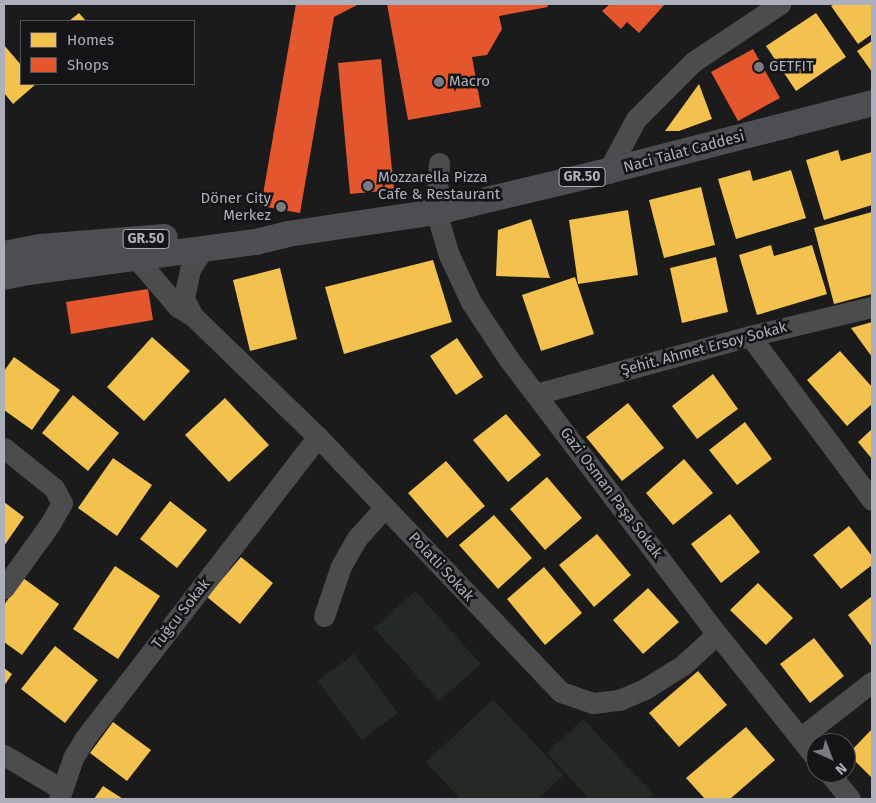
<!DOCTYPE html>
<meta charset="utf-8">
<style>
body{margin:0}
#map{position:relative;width:876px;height:803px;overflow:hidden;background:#1b1b1b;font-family:"Fira Sans",sans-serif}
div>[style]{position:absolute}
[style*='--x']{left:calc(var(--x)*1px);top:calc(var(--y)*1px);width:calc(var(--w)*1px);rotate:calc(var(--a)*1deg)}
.green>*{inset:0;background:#232a25}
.homes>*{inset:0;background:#f2c14e}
.shops>*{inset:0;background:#e4572e}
.minor>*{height:21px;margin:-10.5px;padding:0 10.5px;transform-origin:10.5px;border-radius:10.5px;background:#4b4c4e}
.major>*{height:26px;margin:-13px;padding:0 13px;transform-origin:13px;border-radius:13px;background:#4d4e51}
.dots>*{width:14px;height:14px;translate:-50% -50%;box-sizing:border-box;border:2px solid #151517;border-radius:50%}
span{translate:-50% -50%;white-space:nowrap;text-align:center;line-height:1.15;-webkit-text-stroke:5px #151517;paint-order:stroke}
.shield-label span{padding:1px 4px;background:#151517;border:1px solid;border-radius:4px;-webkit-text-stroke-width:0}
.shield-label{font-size:14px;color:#adafba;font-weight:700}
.poi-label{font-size:15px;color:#adafba}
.left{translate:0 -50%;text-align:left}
.right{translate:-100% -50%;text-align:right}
.street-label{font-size:15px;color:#adafba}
.frame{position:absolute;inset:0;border:5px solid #adafba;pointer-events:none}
.legend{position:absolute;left:20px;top:20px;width:175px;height:65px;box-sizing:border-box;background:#151517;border:1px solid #525358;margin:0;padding:6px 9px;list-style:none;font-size:15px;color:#adafba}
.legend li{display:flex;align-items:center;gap:10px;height:25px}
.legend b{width:25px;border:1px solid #525358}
.north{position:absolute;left:806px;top:733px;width:50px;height:50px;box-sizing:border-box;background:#151517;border:1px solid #525358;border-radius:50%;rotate:137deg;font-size:14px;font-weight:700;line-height:20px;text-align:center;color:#adafba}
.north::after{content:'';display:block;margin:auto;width:18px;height:22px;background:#7a7b82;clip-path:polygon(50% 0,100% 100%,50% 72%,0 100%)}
</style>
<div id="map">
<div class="green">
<i style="clip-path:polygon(415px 591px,481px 664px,439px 701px,374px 628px)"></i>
<i style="clip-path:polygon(354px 654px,398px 713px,362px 740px,318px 681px)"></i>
<i style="clip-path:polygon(493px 699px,564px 775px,538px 799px,460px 799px,426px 762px)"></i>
<i style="clip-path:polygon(583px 719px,653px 794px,647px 799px,589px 799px,547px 753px)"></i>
</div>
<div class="homes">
<i style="clip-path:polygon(835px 4px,872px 4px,872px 34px,858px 44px,831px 6px)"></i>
<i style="clip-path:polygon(79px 13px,86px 21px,69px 21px)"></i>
<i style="clip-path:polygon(816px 13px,846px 57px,796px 91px,766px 46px)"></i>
<i style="clip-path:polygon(872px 41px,872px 72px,857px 51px)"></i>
<i style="clip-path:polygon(4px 45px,21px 65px,21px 84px,36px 84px,13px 104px,4px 93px)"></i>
<i style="clip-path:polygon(699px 84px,712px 119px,679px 131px,665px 131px)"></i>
<i style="clip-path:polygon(838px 150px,841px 161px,872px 152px,872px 205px,824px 220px,806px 160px)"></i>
<i style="clip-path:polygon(750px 170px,753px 181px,791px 170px,806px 218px,736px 239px,718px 179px)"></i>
<i style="clip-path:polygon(701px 187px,715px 245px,664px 258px,649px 200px)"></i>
<i style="clip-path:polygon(628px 210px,638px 275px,578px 284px,569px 220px)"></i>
<i style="clip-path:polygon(872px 212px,872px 294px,834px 304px,814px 228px)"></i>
<i style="clip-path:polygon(531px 219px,550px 278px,496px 276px,498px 230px)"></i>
<i style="clip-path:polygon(771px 245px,774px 256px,812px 245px,827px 294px,757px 315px,739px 255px)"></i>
<i style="clip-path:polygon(716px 257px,728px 312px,682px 323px,670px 268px)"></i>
<i style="clip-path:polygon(433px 260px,452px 322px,344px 354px,325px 287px)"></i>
<i style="clip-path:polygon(280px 268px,297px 339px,250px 351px,233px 280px)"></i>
<i style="clip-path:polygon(575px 277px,594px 334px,541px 351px,522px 295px)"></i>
<i style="clip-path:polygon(872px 322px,872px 357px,851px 328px)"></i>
<i style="clip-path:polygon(152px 337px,190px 371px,144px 421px,107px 387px)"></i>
<i style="clip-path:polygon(457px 338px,483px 377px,456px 395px,430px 356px)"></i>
<i style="clip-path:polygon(840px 351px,872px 387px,872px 404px,847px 426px,807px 380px)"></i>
<i style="clip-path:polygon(14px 357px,60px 390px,32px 430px,4px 410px,4px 371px)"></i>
<i style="clip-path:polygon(713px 374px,738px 409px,697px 439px,672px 406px)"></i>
<i style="clip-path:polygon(73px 395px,119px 433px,88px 471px,42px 433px)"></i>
<i style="clip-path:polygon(225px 398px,269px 445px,229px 482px,185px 435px)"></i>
<i style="clip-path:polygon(628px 403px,664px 448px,622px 481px,586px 437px)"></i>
<i style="clip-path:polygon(506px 414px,541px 455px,508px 482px,473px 440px)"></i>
<i style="clip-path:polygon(745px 422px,772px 459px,737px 485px,709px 450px)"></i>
<i style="clip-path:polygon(872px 429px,872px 459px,858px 442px)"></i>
<i style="clip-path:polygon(113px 458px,152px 485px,117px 536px,78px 508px)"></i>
<i style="clip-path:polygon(684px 459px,713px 493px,673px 525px,646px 493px)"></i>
<i style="clip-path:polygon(446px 461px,485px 506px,447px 538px,408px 493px)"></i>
<i style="clip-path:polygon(547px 477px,582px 518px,545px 550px,510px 509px)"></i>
<i style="clip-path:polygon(170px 501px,207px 530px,177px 568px,140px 539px)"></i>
<i style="clip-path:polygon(4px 502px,24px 517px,4px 546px)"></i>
<i style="clip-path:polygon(730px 514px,760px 552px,721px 583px,691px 544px)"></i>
<i style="clip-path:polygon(494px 515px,532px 558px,498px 589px,459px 545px)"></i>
<i style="clip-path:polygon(849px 526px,872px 556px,872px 565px,841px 589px,813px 555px)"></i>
<i style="clip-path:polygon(597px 534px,631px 575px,594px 607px,559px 565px)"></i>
<i style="clip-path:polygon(241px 557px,273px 583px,240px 624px,207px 597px)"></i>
<i style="clip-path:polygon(115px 566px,160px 596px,118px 659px,73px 629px)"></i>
<i style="clip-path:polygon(544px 567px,582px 613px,545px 645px,507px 599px)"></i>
<i style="clip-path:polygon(23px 578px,59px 604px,22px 655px,4px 642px,4px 605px)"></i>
<i style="clip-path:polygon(758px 583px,793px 618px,766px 645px,730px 610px)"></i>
<i style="clip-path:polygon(648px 588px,679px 622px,643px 654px,613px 620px)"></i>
<i style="clip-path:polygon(872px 596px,872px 647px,848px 615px)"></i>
<i style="clip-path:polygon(814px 638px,844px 676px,810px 703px,780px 664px)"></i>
<i style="clip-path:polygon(55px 646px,98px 680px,65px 723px,21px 689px)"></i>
<i style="clip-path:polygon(4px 668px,12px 674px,4px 686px)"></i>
<i style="clip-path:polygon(698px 671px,727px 705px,679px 747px,649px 713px)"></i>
<i style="clip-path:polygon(113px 722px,151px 750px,127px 781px,90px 753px)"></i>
<i style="clip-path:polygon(746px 727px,775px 760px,730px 799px,705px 799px,686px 778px)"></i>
<i style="clip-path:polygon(872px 729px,872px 778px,848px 754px)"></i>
<i style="clip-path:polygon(103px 786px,123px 799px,94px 799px)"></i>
</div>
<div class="shops">
<i style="clip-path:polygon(296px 4px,359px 4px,334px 17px,300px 213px,261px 206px)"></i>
<i style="clip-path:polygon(387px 4px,547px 4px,548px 7px,499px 16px,502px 29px,487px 55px,472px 57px,481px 107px,408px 120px)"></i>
<i style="clip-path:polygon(610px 4px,665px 4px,639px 33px,627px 22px,621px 29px,602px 11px)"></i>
<i style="clip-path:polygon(753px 49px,780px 98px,738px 121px,711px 72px)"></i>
<i style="clip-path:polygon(381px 59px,394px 190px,350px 194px,338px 63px)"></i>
<i style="clip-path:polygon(148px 289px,153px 320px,71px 334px,66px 302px)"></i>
</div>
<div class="minor">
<i style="--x:439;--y:163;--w:49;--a:93.5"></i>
<i style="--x:436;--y:212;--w:45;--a:73.2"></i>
<i style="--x:449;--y:255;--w:52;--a:64.9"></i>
<i style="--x:471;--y:302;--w:67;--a:56.5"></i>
<i style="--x:508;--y:358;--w:346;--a:52.9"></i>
<i style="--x:717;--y:634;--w:159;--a:51.4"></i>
<i style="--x:608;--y:171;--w:59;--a:-61.7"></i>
<i style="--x:636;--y:119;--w:81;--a:-45"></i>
<i style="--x:693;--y:62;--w:105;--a:-33.7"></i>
<i style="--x:136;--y:258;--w:65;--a:49.4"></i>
<i style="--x:178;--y:307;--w:17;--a:31"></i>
<i style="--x:193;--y:316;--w:174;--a:44.1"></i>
<i style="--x:318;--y:437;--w:352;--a:46.4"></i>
<i style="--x:561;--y:692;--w:34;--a:19"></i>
<i style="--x:593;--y:703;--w:26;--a:-7"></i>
<i style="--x:619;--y:700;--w:26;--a:-23"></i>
<i style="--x:643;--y:690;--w:47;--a:-32"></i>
<i style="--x:683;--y:665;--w:46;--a:-42.4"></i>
<i style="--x:193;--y:316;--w:20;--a:-117"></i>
<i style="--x:184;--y:298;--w:30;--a:-78"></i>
<i style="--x:190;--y:269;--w:23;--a:-56"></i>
<i style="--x:750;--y:336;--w:204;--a:53.4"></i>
<i style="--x:536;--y:394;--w:222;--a:-15.2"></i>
<i style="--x:750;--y:336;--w:125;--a:-13.4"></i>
<i style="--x:4;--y:448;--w:64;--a:38.7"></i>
<i style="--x:54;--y:488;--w:17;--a:62"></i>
<i style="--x:62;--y:503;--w:24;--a:120"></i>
<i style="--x:50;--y:524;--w:79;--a:125.7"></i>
<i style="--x:324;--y:616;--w:53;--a:-71.2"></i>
<i style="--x:341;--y:566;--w:34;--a:-60"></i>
<i style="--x:358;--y:537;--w:40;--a:-48"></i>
<i style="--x:800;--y:738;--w:91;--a:-37.9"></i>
<i style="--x:4;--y:755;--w:66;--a:30.8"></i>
<i style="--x:829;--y:773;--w:33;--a:51"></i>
<i style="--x:59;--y:799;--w:43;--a:-71.1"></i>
<i style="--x:73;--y:758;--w:23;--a:-59"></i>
<i style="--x:85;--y:738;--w:381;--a:-52.3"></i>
</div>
<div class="major">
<i style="--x:4;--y:254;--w:38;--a:-11"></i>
<i style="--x:41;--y:247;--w:124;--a:-4.6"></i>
<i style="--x:4;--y:277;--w:25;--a:-12"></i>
<i style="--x:28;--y:272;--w:230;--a:-7.5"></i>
<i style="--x:256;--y:242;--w:33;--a:-14"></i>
<i style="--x:288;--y:234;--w:150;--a:-8.5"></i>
<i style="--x:436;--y:212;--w:177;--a:-13.4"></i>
<i style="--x:608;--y:171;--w:273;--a:-14.4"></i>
</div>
<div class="dots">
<i style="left:759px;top:67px;background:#7a7b82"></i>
<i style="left:439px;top:82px;background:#7a7b82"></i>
<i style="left:368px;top:186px;background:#7a7b82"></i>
<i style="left:281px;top:207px;background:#7a7b82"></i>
</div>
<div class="shield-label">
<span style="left:582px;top:177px">GR.50</span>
<span style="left:146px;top:239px">GR.50</span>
</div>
<div class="poi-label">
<span class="left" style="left:769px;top:67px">GETFIT</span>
<span class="left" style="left:449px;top:82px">Macro</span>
<span class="left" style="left:378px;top:186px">Mozzarella Pizza<br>Cafe &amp; Restaurant</span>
<span class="right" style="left:271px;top:207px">Döner City<br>Merkez</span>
</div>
<div class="street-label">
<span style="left:684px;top:152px;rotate:-15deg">Naci Talat Caddesi</span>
<span style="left:704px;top:349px;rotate:-15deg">Şehit. Ahmet Ersoy Sokak</span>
<span style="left:611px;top:493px;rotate:53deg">Gazi Osman Paşa Sokak</span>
<span style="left:441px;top:567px;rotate:47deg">Polatli Sokak</span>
<span style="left:181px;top:614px;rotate:-52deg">Tuğcu Sokak</span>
</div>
<div class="frame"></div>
<ul class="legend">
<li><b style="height:14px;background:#f2c14e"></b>Homes</li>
<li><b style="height:14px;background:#e4572e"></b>Shops</li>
</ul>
<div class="north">N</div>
</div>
